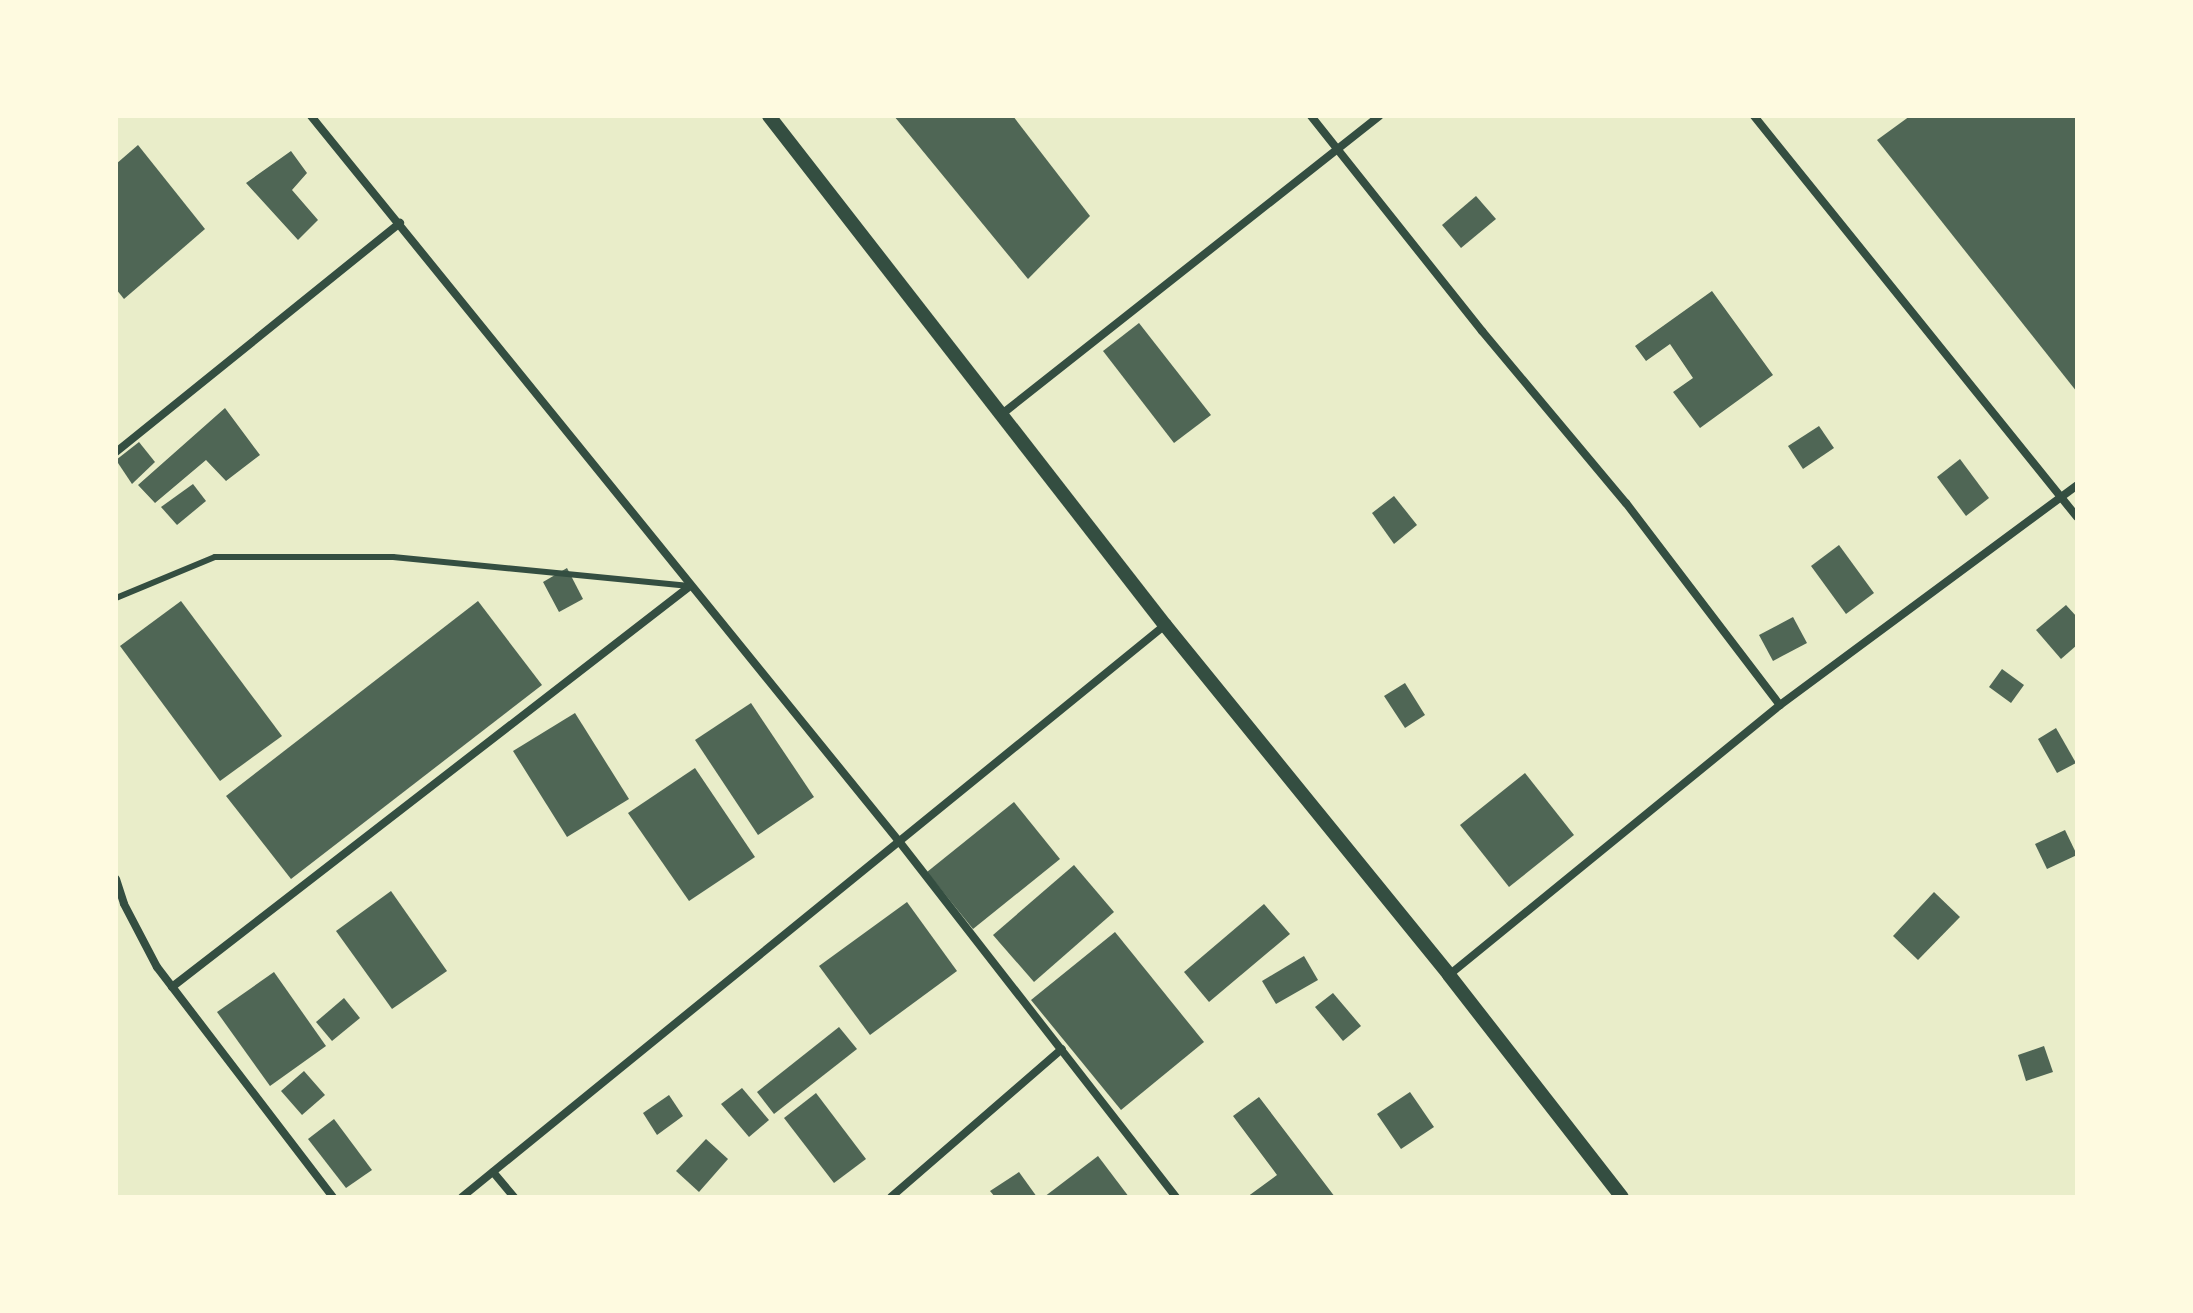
<!DOCTYPE html>
<style>
body{margin:0}
#map{position:relative;width:2193px;height:1313px;overflow:hidden;background:#e9edc9;font-family:"PT Sans Narrow",sans-serif}
div>[style]{position:absolute}
[style*='--x']{left:calc(var(--x)*1px);top:calc(var(--y)*1px);width:calc(var(--w)*1px);rotate:calc(var(--a)*1deg)}
.building>*{inset:0;background:#4f6655}
.service>*{height:6px;margin:-3px;padding:0 3px;transform-origin:3px;border-radius:3px;background:#344e41}
.minor>*{height:8px;margin:-4px;padding:0 4px;transform-origin:4px;border-radius:4px;background:#344e41}
.tertiary>*{height:14px;margin:-7px;padding:0 7px;transform-origin:7px;border-radius:7px;background:#344e41}
span{translate:-50% -50%;white-space:nowrap;text-align:center;line-height:1.15;-webkit-text-stroke:8px #fefae0;paint-order:stroke}
.frame{position:absolute;inset:0;border:118px solid #fefae0;pointer-events:none}
</style>
<div id="map">
<div class="building">
<i style="clip-path:polygon(894px 116px,1013px 116px,1090px 216px,1028px 279px)"></i>
<i style="clip-path:polygon(1910px 116px,2077px 116px,2077px 392px,1877px 140px)"></i>
<i style="clip-path:polygon(138px 145px,205px 229px,124px 299px,116px 289px,116px 164px)"></i>
<i style="clip-path:polygon(291px 151px,307px 173px,292px 190px,318px 220px,298px 240px,246px 183px)"></i>
<i style="clip-path:polygon(1476px 196px,1496px 219px,1461px 248px,1442px 225px)"></i>
<i style="clip-path:polygon(1712px 291px,1773px 375px,1700px 428px,1673px 392px,1693px 378px,1670px 344px,1646px 361px,1635px 346px)"></i>
<i style="clip-path:polygon(1139px 323px,1211px 415px,1174px 443px,1103px 351px)"></i>
<i style="clip-path:polygon(225px 408px,260px 455px,226px 481px,206px 460px,155px 503px,138px 485px)"></i>
<i style="clip-path:polygon(1819px 426px,1834px 448px,1803px 469px,1788px 446px)"></i>
<i style="clip-path:polygon(139px 442px,155px 462px,132px 484px,116px 460px)"></i>
<i style="clip-path:polygon(1960px 459px,1989px 498px,1966px 516px,1937px 477px)"></i>
<i style="clip-path:polygon(193px 484px,206px 501px,177px 525px,161px 507px)"></i>
<i style="clip-path:polygon(1394px 496px,1417px 525px,1394px 544px,1372px 513px)"></i>
<i style="clip-path:polygon(1839px 545px,1874px 593px,1846px 614px,1811px 566px)"></i>
<i style="clip-path:polygon(567px 568px,583px 599px,559px 612px,543px 582px)"></i>
<i style="clip-path:polygon(181px 601px,282px 736px,220px 781px,120px 646px)"></i>
<i style="clip-path:polygon(478px 601px,542px 685px,291px 879px,226px 796px)"></i>
<i style="clip-path:polygon(2066px 605px,2077px 617px,2077px 645px,2061px 659px,2036px 630px)"></i>
<i style="clip-path:polygon(1793px 617px,1807px 643px,1773px 661px,1759px 635px)"></i>
<i style="clip-path:polygon(2002px 669px,2024px 685px,2011px 703px,1989px 687px)"></i>
<i style="clip-path:polygon(1405px 683px,1425px 715px,1405px 728px,1384px 696px)"></i>
<i style="clip-path:polygon(751px 703px,814px 797px,758px 835px,695px 740px)"></i>
<i style="clip-path:polygon(575px 713px,629px 799px,567px 837px,513px 751px)"></i>
<i style="clip-path:polygon(2056px 728px,2076px 763px,2057px 773px,2038px 739px)"></i>
<i style="clip-path:polygon(695px 768px,755px 857px,689px 901px,628px 813px)"></i>
<i style="clip-path:polygon(1525px 773px,1574px 835px,1509px 887px,1460px 825px)"></i>
<i style="clip-path:polygon(1014px 802px,1060px 859px,973px 929px,927px 872px)"></i>
<i style="clip-path:polygon(2065px 830px,2077px 855px,2047px 869px,2035px 844px)"></i>
<i style="clip-path:polygon(1074px 865px,1114px 912px,1034px 982px,993px 935px)"></i>
<i style="clip-path:polygon(391px 891px,447px 971px,392px 1009px,336px 931px)"></i>
<i style="clip-path:polygon(1934px 892px,1960px 917px,1918px 960px,1893px 936px)"></i>
<i style="clip-path:polygon(907px 902px,957px 971px,870px 1035px,819px 966px)"></i>
<i style="clip-path:polygon(1264px 904px,1290px 934px,1209px 1002px,1184px 972px)"></i>
<i style="clip-path:polygon(1115px 932px,1204px 1042px,1121px 1110px,1031px 1000px)"></i>
<i style="clip-path:polygon(1304px 956px,1318px 980px,1276px 1004px,1262px 981px)"></i>
<i style="clip-path:polygon(274px 972px,326px 1046px,270px 1086px,217px 1012px)"></i>
<i style="clip-path:polygon(1333px 993px,1361px 1026px,1343px 1041px,1315px 1007px)"></i>
<i style="clip-path:polygon(344px 998px,360px 1018px,332px 1041px,316px 1022px)"></i>
<i style="clip-path:polygon(839px 1027px,857px 1049px,774px 1114px,757px 1092px)"></i>
<i style="clip-path:polygon(2044px 1046px,2053px 1072px,2026px 1081px,2018px 1055px)"></i>
<i style="clip-path:polygon(304px 1071px,325px 1095px,302px 1115px,281px 1091px)"></i>
<i style="clip-path:polygon(742px 1088px,769px 1120px,749px 1137px,721px 1104px)"></i>
<i style="clip-path:polygon(1410px 1092px,1434px 1127px,1401px 1149px,1377px 1114px)"></i>
<i style="clip-path:polygon(816px 1093px,866px 1159px,834px 1183px,784px 1118px)"></i>
<i style="clip-path:polygon(669px 1095px,683px 1116px,657px 1135px,643px 1113px)"></i>
<i style="clip-path:polygon(1259px 1097px,1335px 1197px,1247px 1197px,1277px 1175px,1233px 1116px)"></i>
<i style="clip-path:polygon(334px 1119px,372px 1170px,346px 1188px,308px 1139px)"></i>
<i style="clip-path:polygon(706px 1139px,728px 1159px,699px 1192px,676px 1171px)"></i>
<i style="clip-path:polygon(1098px 1156px,1129px 1197px,1044px 1197px)"></i>
<i style="clip-path:polygon(1019px 1172px,1037px 1197px,995px 1197px,990px 1191px)"></i>
</div>
<div class="service">
<i style="--x:116;--y:598;--w:107;--a:-22.5"></i>
<i style="--x:215;--y:557;--w:178;--a:0"></i>
<i style="--x:393;--y:557;--w:298;--a:5.6"></i>
</div>
<div class="minor">
<i style="--x:311;--y:116;--w:932;--a:50.97"></i>
<i style="--x:898;--y:840;--w:452;--a:52.1"></i>
<i style="--x:1311;--y:116;--w:275;--a:51.5"></i>
<i style="--x:1482;--y:331;--w:224;--a:50.1"></i>
<i style="--x:1626;--y:503;--w:254;--a:52.7"></i>
<i style="--x:1754;--y:116;--w:515;--a:51.15"></i>
<i style="--x:1002;--y:414;--w:481;--a:-38.3"></i>
<i style="--x:116;--y:452;--w:365;--a:-38.9"></i>
<i style="--x:116;--y:879;--w:26;--a:72"></i>
<i style="--x:124;--y:904;--w:71;--a:62.4"></i>
<i style="--x:157;--y:967;--w:290;--a:52.6"></i>
<i style="--x:1449;--y:975;--w:427;--a:-39.2"></i>
<i style="--x:1780;--y:705;--w:370;--a:-36.5"></i>
<i style="--x:172;--y:987;--w:655;--a:-37.74"></i>
<i style="--x:493;--y:1172;--w:33;--a:50"></i>
<i style="--x:462;--y:1197;--w:906;--a:-39.13"></i>
<i style="--x:891;--y:1197;--w:226;--a:-40.9"></i>
</div>
<div class="tertiary">
<i style="--x:769;--y:116;--w:645;--a:52.12"></i>
<i style="--x:1165;--y:625;--w:451;--a:50.9"></i>
<i style="--x:1449;--y:975;--w:281;--a:52.1"></i>
</div>
<div class="frame"></div>
</div>
